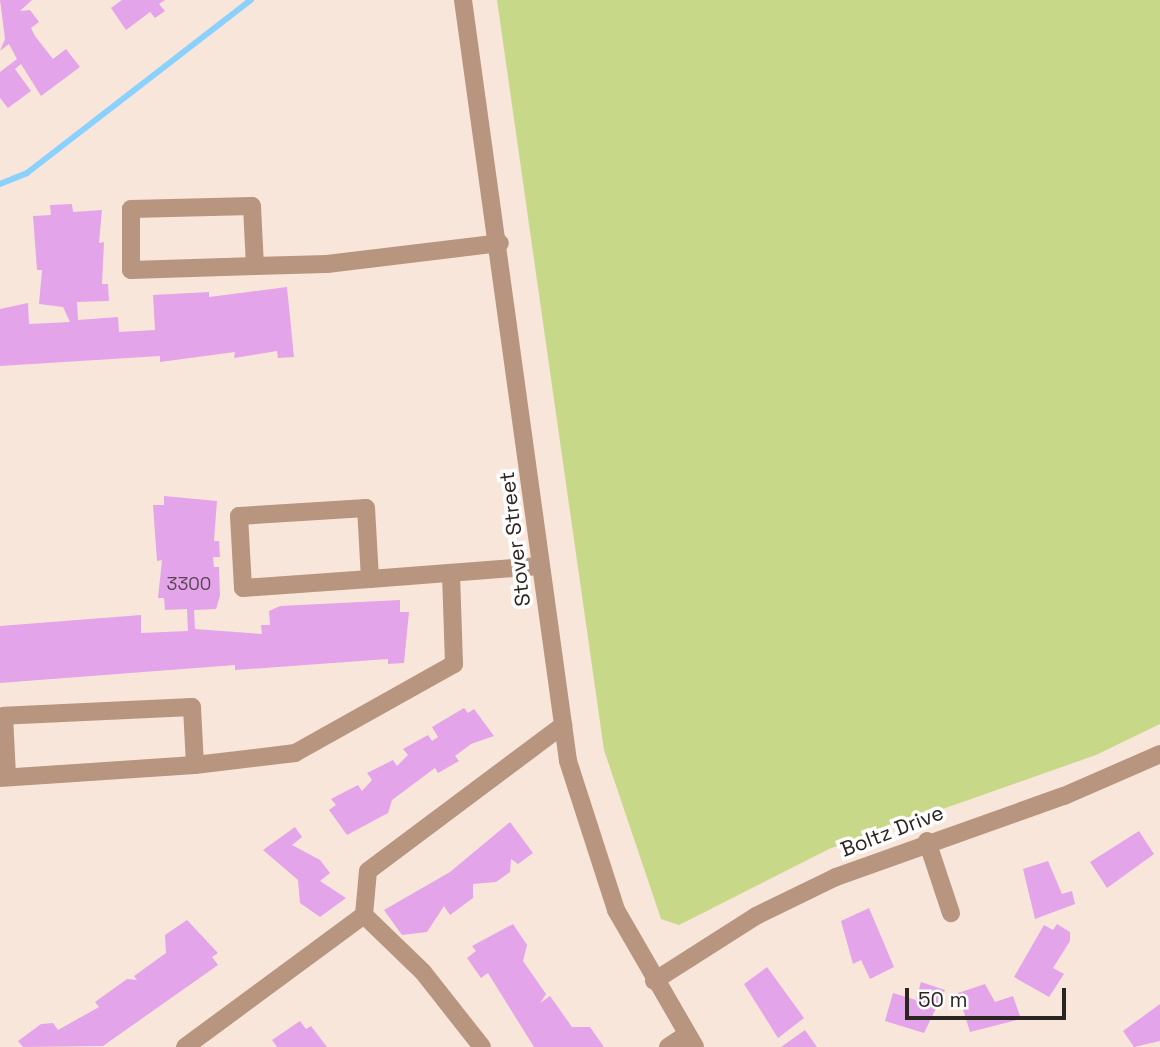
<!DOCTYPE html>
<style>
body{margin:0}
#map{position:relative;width:1160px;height:1047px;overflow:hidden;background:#f9e6db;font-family:"Space Grotesk",sans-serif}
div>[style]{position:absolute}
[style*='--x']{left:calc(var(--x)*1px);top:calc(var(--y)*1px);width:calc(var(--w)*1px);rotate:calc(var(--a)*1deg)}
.green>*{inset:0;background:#c8d889}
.stream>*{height:6px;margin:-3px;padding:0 3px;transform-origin:3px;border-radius:3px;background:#8ad1fd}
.building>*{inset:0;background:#e4a4e9}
.minor>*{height:18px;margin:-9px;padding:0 9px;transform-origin:9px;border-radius:9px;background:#b8957e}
span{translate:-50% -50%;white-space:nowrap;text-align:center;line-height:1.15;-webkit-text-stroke:7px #fff;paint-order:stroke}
.number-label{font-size:18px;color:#594553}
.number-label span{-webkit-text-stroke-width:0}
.street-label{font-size:21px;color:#2b2521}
.scale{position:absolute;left:905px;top:988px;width:161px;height:32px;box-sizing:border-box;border:4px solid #2b2521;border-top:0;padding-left:9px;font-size:21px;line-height:24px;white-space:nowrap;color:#2b2521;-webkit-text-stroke:5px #fff;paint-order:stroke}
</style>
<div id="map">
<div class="green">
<i style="clip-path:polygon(497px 0,1160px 0,1160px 724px,1096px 755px,829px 849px,679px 925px,661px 919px,604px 750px)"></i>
</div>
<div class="stream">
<i style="--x:0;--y:184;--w:29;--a:-22"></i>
<i style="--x:27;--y:173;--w:283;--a:-37.7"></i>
</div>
<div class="building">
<i style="clip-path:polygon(0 0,32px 0,20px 11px,30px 10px,39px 22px,31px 28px,35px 36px,53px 59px,66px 49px,80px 67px,41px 96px,21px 64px,15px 69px,31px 91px,8px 108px,0 98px,0 72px,17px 59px,9px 44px,0 51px,5px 39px)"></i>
<i style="clip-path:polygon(122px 0,165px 0,159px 4px,165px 11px,155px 18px,150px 12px,126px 30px,111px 8px)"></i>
<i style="clip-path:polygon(72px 204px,73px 212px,102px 210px,99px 243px,104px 242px,102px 284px,108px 284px,109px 301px,77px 302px,78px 320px,118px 317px,119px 332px,155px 330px,153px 295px,209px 292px,209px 297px,287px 287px,294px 357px,278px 358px,277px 351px,234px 358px,235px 352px,160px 362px,160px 356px,0 366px,0 309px,28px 303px,29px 324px,70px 322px,63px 307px,39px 304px,42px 270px,37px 270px,33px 216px,51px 215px,50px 205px)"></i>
<i style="clip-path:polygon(164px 496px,217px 501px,214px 541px,219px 541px,220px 557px,213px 557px,214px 567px,219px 567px,220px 596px,216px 609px,194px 610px,195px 629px,262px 634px,261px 625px,270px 625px,269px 611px,280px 606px,400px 600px,400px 612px,409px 612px,404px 663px,388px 664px,388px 659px,235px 670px,235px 665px,0 683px,0 626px,141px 615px,141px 633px,188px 631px,187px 609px,165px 610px,164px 598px,158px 598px,162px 560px,157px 561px,153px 505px,164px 505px)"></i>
<i style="clip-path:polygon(464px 708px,468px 713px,474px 709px,494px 736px,471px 744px,455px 756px,459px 761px,438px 773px,435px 768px,392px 800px,388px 813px,347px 835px,329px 810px,336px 805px,331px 799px,358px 785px,362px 791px,372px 780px,367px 773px,393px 760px,397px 766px,408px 755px,403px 749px,428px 735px,432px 741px,438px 737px,432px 727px)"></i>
<i style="clip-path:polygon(510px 822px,533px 853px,518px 864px,511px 859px,510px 872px,496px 882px,473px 884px,473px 898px,450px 915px,444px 906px,427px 932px,402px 935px,384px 910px,450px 872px)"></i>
<i style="clip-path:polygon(295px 827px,302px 837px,292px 845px,320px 860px,330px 873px,320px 881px,346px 898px,320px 917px,300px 903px,298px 880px,263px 850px)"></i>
<i style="clip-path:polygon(1139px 831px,1154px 854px,1107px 888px,1090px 862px)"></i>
<i style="clip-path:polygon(1048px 861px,1062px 894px,1072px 891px,1075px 904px,1035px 919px,1023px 869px)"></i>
<i style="clip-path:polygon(869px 908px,894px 967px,870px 979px,861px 960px,853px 964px,841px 921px)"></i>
<i style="clip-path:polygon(187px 920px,218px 953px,212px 957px,218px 965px,103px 1046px,23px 1047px,18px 1041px,41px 1024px,53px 1023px,58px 1030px,99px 1007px,95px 1002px,127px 979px,137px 980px,134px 976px,166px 953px,165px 935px)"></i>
<i style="clip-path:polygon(513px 924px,527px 945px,523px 961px,546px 994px,540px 1003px,550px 996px,572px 1027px,590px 1027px,604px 1047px,534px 1047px,488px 973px,481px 978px,467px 958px,476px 951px,472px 946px)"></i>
<i style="clip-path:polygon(1057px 924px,1070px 932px,1070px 941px,1053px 968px,1064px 974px,1049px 997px,1014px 977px,1044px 925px,1053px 930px)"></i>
<i style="clip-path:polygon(767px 967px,804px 1018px,778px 1038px,744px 984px)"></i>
<i style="clip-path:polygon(921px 982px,945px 990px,924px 1033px,885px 1021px,893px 993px,916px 1000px)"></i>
<i style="clip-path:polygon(985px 984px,995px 1002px,1013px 996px,1021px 1019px,970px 1032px,958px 993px)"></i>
<i style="clip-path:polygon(1160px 1004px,1160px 1041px,1134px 1047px,1123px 1031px)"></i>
<i style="clip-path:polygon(300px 1021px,306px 1029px,311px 1026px,327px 1047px,277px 1047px,272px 1040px)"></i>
<i style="clip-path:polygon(805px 1030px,817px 1047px,781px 1047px)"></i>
</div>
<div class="minor">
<i style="--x:463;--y:0;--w:768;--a:82.14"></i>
<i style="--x:568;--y:761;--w:157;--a:72.1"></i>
<i style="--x:616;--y:910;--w:158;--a:60"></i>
<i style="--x:255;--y:266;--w:60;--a:-92.9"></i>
<i style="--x:252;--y:206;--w:121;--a:178.6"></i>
<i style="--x:131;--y:209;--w:61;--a:90"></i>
<i style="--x:131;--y:270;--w:124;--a:-1.8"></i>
<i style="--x:255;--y:266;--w:72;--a:-1.6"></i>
<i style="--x:327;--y:264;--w:174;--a:-6.9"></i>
<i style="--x:370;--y:579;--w:71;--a:-93.2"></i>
<i style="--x:366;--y:508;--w:127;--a:176.4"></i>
<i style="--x:239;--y:516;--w:72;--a:86.8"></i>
<i style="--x:243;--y:588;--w:127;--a:-4.1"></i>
<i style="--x:370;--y:579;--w:170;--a:-4.4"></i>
<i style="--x:195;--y:765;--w:101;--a:-6.8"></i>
<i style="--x:295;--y:753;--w:182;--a:-29.2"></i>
<i style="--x:454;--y:664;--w:91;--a:-91.9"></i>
<i style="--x:0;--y:778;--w:195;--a:-3.8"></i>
<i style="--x:195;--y:765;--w:58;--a:-93"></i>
<i style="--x:192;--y:707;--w:188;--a:177.3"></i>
<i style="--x:4;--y:716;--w:60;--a:87.1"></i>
<i style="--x:927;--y:841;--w:76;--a:71.6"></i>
<i style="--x:364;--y:915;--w:44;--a:-84.8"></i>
<i style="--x:368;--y:871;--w:244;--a:-36.8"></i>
<i style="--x:654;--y:981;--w:121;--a:-32.5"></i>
<i style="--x:756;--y:916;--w:89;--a:-26"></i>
<i style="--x:836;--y:877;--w:242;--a:-19.6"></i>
<i style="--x:1064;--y:796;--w:105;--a:-23.6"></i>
<i style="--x:185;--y:1047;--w:222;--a:-36.4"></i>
<i style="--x:364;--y:915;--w:82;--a:44"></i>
<i style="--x:423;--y:972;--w:95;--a:51.8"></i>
<i style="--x:668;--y:1047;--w:23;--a:-34"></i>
</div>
<div class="number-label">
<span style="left:189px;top:584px">3300</span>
</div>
<div class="street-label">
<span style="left:515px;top:539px;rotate:-97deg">Stover Street</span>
<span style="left:892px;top:831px;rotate:-21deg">Boltz Drive</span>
</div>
<div class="scale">50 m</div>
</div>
